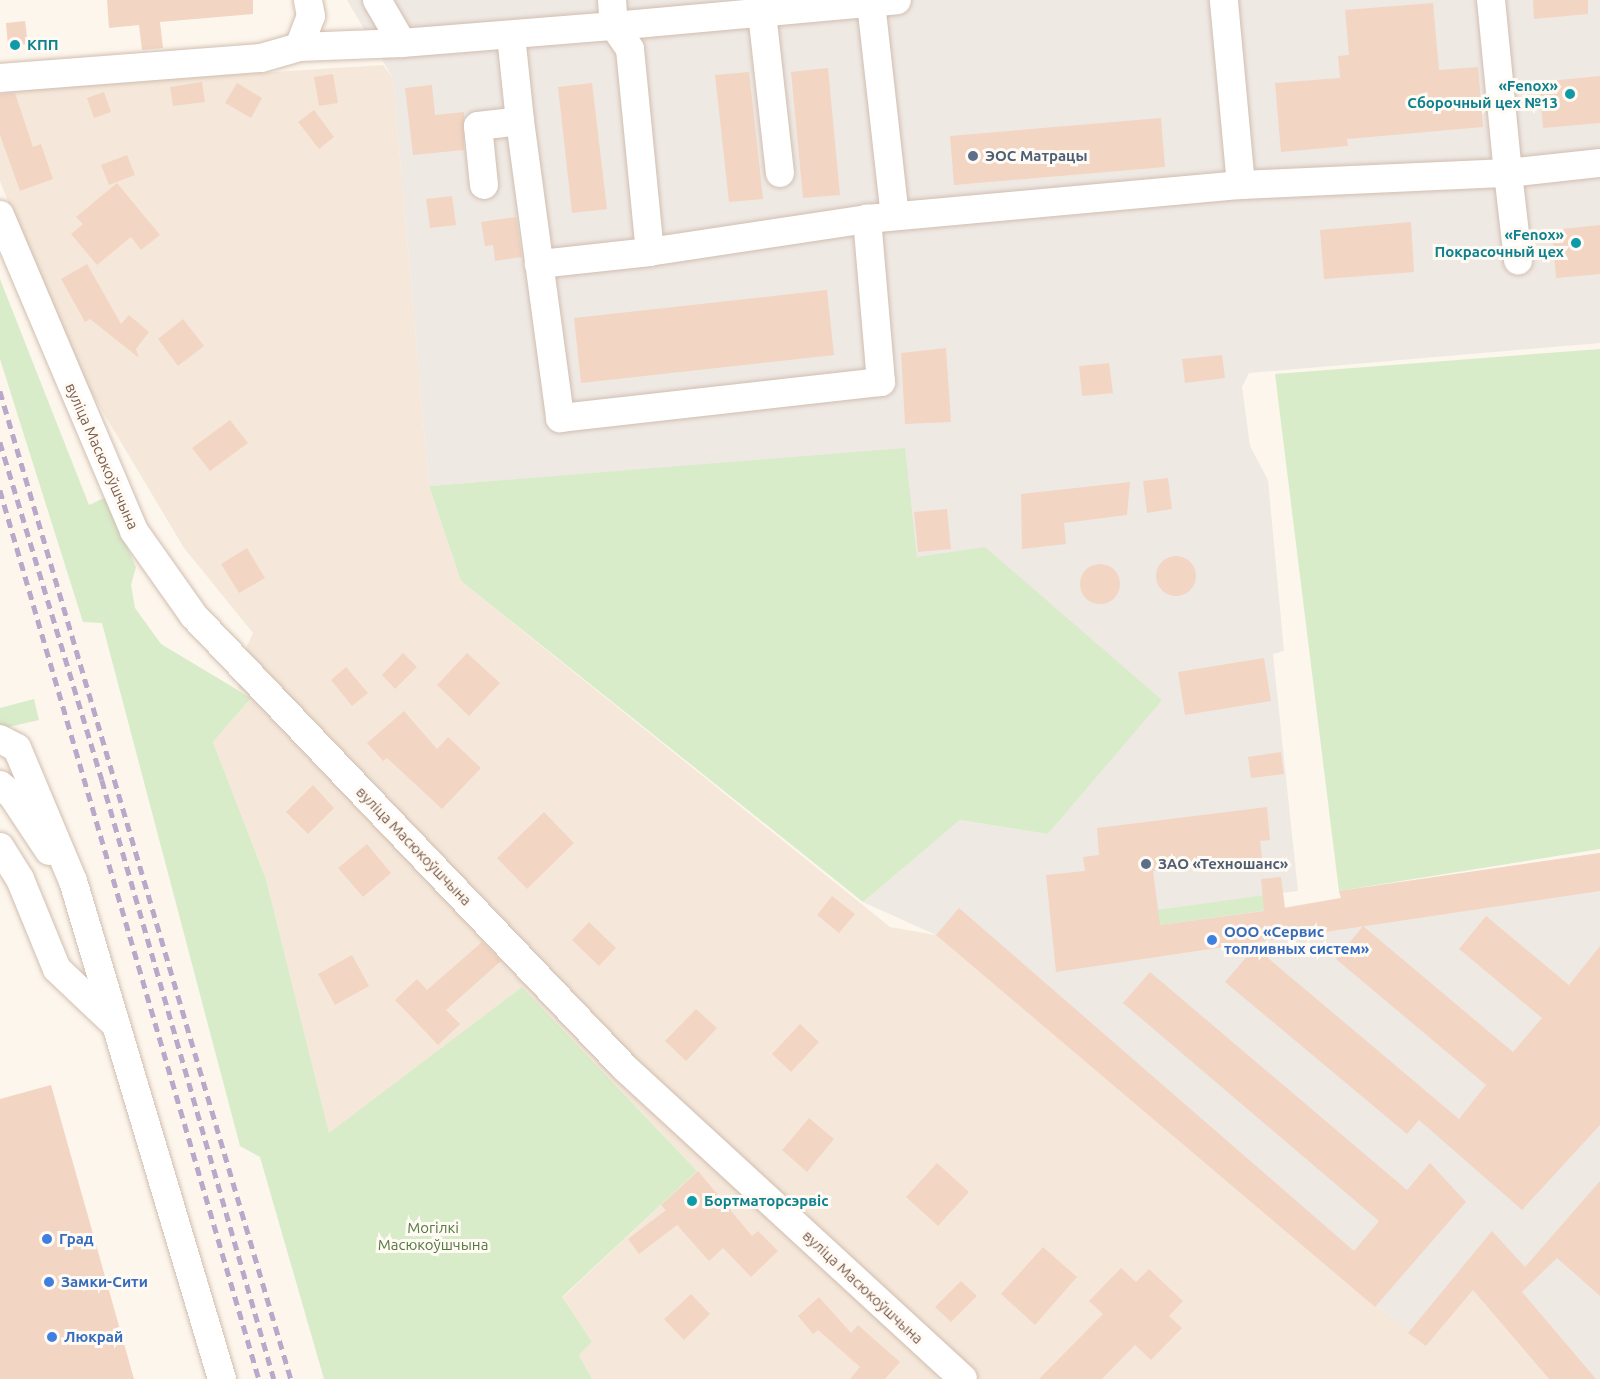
<!DOCTYPE html>
<meta charset="utf-8">
<style>
body{margin:0}
#map{position:relative;width:1600px;height:1379px;overflow:hidden;background:#fdf6ec;font-family:Ubuntu,sans-serif}
div>[style]{position:absolute}
[style*='--x']{left:calc(var(--x)*1px);top:calc(var(--y)*1px);width:calc(var(--w)*1px);rotate:calc(var(--a)*1deg)}
.residential>*{inset:0;background:#f5e8da}
.industrial>*{inset:0;background:#efe9e4}
.green>*{inset:0;background:#d8ecc9}
.building>*{inset:0;background:#f3d5c3}
.round{border-radius:50%}
.roads{filter:drop-shadow(0 0 2px #d1beb0) drop-shadow(0 0 2px #d1beb0)}
.minor>*{height:28px;margin:-14px;padding:0 14px;transform-origin:14px;border-radius:14px;background:#fff}
.rail>*{height:4.5px;margin-top:-2.25px;transform-origin:0;background:repeating-linear-gradient(90deg,#b9a8c9 0 9px,transparent 0 15px)}
.dots>*{width:16px;height:16px;translate:-50% -50%;box-sizing:border-box;border:3px solid #fffaf3;border-radius:50%}
span{translate:-50% -50%;white-space:nowrap;text-align:center;line-height:1.15;-webkit-text-stroke:6px #fffaf3;paint-order:stroke}
.culture-label{font-size:15px;color:#0d838f;font-weight:700}
.left{translate:0 -50%;text-align:left}
.right{translate:-100% -50%;text-align:right}
.service-label{font-size:15px;color:#4e5e75;font-weight:700}
.street-label{font-size:15px;color:#7a5c4d}
.shop-label{font-size:15px;color:#366cbe;font-weight:700}
.park-label{font-size:15px;color:#537a41}
</style>
<div id="map">
<div class="residential">
<i style="clip-path:polygon(383px 65px,393px 78px,429px 486px,461px 581px,890px 927px,936px 935px,1426px 1346px,1473px 1290px,1549px 1379px,592px 1379px,579px 1355px,592px 1342px,562px 1298px,697px 1171px,522px 987px,329px 1134px,266px 879px,213px 742px,251px 698px,238px 688px,245px 650px,253px 633px,184px 548px,66px 350px,0 181px,0 94px,13px 89px)"></i>
</div>
<div class="industrial">
<i style="clip-path:polygon(347px 0,1600px 0,1600px 343px,1249px 373px,1242px 387px,1250px 446px,1268px 480px,1284px 651px,1273px 654px,1298px 891px,1266px 895px,1268px 910px,1341px 898px,1339px 891px,1600px 853px,1600px 1379px,1549px 1379px,1473px 1291px,1426px 1346px,936px 935px,863px 902px,960px 820px,1048px 834px,1161px 700px,1126px 672px,917px 557px,835px 455px,429px 486px,393px 78px)"></i>
</div>
<div class="green">
<i style="clip-path:polygon(0 279px,89px 505px,106px 497px,136px 567px,131px 585px,135px 608px,161px 644px,251px 698px,213px 742px,266px 879px,329px 1133px,522px 987px,697px 1171px,562px 1297px,592px 1342px,579px 1355px,592px 1379px,324px 1379px,260px 1157px,240px 1146px,102px 623px,83px 622px,0 359px)"></i>
<i style="clip-path:polygon(1600px 349px,1600px 849px,1339px 891px,1275px 374px)"></i>
<i style="clip-path:polygon(905px 448px,917px 557px,985px 547px,1162px 700px,1048px 834px,960px 820px,863px 902px,461px 581px,429px 486px)"></i>
<i style="clip-path:polygon(34px 699px,39px 720px,0 729px,0 708px)"></i>
<i style="clip-path:polygon(1266px 895px,1268px 910px,1122px 930px,1120px 915px)"></i>
</div>
<div class="building">
<i style="clip-path:polygon(107px 0,253px 0,253px 14px,160px 22px,163px 48px,142px 50px,139px 25px,109px 28px)"></i>
<i style="clip-path:polygon(1533px 0,1588px 0,1588px 14px,1534px 19px)"></i>
<i style="clip-path:polygon(1433px 3px,1439px 70px,1478px 67px,1483px 127px,1347px 139px,1348px 146px,1281px 152px,1275px 83px,1340px 78px,1338px 56px,1349px 55px,1345px 10px)"></i>
<i style="clip-path:polygon(25px 21px,28px 44px,8px 46px,6px 23px)"></i>
<i style="clip-path:polygon(828px 68px,840px 195px,803px 198px,791px 72px)"></i>
<i style="clip-path:polygon(749px 72px,763px 199px,729px 202px,715px 75px)"></i>
<i style="clip-path:polygon(333px 74px,338px 103px,319px 106px,314px 77px)"></i>
<i style="clip-path:polygon(1600px 76px,1600px 123px,1543px 128px,1539px 82px)"></i>
<i style="clip-path:polygon(202px 82px,205px 102px,173px 106px,170px 87px)"></i>
<i style="clip-path:polygon(237px 83px,262px 98px,251px 118px,225px 103px)"></i>
<i style="clip-path:polygon(592px 83px,607px 209px,572px 213px,558px 87px)"></i>
<i style="clip-path:polygon(432px 85px,435px 115px,464px 112px,464px 150px,413px 155px,405px 88px)"></i>
<i style="clip-path:polygon(104px 92px,111px 112px,94px 118px,87px 98px)"></i>
<i style="clip-path:polygon(15px 93px,33px 147px,41px 144px,53px 179px,20px 191px,0 135px,0 94px)"></i>
<i style="clip-path:polygon(314px 110px,334px 137px,319px 149px,298px 122px)"></i>
<i style="clip-path:polygon(1161px 118px,1165px 167px,954px 185px,950px 136px)"></i>
<i style="clip-path:polygon(127px 155px,135px 175px,109px 185px,101px 165px)"></i>
<i style="clip-path:polygon(117px 183px,160px 235px,141px 250px,131px 237px,97px 265px,71px 234px,83px 224px,76px 217px)"></i>
<i style="clip-path:polygon(452px 196px,456px 225px,430px 228px,426px 199px)"></i>
<i style="clip-path:polygon(516px 217px,522px 257px,495px 261px,493px 245px,485px 246px,481px 222px)"></i>
<i style="clip-path:polygon(1411px 222px,1414px 272px,1324px 279px,1320px 230px)"></i>
<i style="clip-path:polygon(1600px 225px,1600px 274px,1556px 278px,1552px 230px)"></i>
<i style="clip-path:polygon(87px 264px,121px 324px,129px 315px,149px 332px,136px 349px,139px 358px,90px 319px,85px 322px,61px 279px)"></i>
<i style="clip-path:polygon(827px 290px,834px 355px,581px 383px,574px 318px)"></i>
<i style="clip-path:polygon(183px 319px,204px 346px,178px 366px,158px 339px)"></i>
<i style="clip-path:polygon(946px 348px,951px 422px,905px 424px,901px 353px)"></i>
<i style="clip-path:polygon(1222px 355px,1225px 378px,1185px 383px,1182px 359px)"></i>
<i style="clip-path:polygon(1109px 363px,1113px 393px,1082px 396px,1079px 366px)"></i>
<i style="clip-path:polygon(230px 420px,248px 443px,210px 471px,192px 448px)"></i>
<i style="clip-path:polygon(1168px 478px,1172px 509px,1147px 513px,1143px 481px)"></i>
<i style="clip-path:polygon(1130px 482px,1127px 515px,1064px 523px,1066px 544px,1022px 549px,1021px 494px)"></i>
<i style="clip-path:polygon(947px 509px,951px 549px,918px 552px,914px 512px)"></i>
<i style="clip-path:polygon(247px 548px,265px 578px,239px 593px,221px 564px)"></i>
<i class="round" style="left:1156px;top:556px;width:40px;height:40px"></i>
<i class="round" style="left:1080px;top:564px;width:40px;height:40px"></i>
<i style="clip-path:polygon(403px 653px,417px 667px,395px 689px,382px 675px)"></i>
<i style="clip-path:polygon(467px 653px,500px 683px,469px 716px,437px 685px)"></i>
<i style="clip-path:polygon(1264px 658px,1271px 701px,1185px 715px,1178px 672px)"></i>
<i style="clip-path:polygon(346px 667px,368px 693px,352px 706px,331px 680px)"></i>
<i style="clip-path:polygon(404px 711px,437px 749px,448px 737px,481px 768px,442px 809px,387px 758px,383px 761px,367px 743px)"></i>
<i style="clip-path:polygon(1281px 752px,1284px 774px,1251px 778px,1248px 757px)"></i>
<i style="clip-path:polygon(313px 785px,334px 808px,308px 834px,286px 812px)"></i>
<i style="clip-path:polygon(1267px 807px,1270px 840px,1260px 841px,1262px 858px,1153px 871px,1160px 925px,1264px 911px,1261px 879px,1281px 877px,1285px 908px,1341px 898px,1339px 891px,1600px 853px,1600px 891px,1056px 972px,1046px 875px,1085px 871px,1083px 857px,1099px 855px,1097px 828px)"></i>
<i style="clip-path:polygon(544px 812px,574px 843px,527px 889px,497px 858px)"></i>
<i style="clip-path:polygon(367px 844px,391px 873px,363px 897px,338px 868px)"></i>
<i style="clip-path:polygon(832px 896px,855px 914px,839px 933px,817px 915px)"></i>
<i style="clip-path:polygon(959px 908px,1354px 1251px,1379px 1221px,1123px 1003px,1150px 972px,1407px 1190px,1430px 1163px,1466px 1202px,1375px 1307px,936px 935px)"></i>
<i style="clip-path:polygon(1486px 916px,1569px 985px,1600px 946px,1600px 1125px,1522px 1210px,1419px 1120px,1407px 1134px,1225px 982px,1255px 947px,1459px 1119px,1486px 1085px,1336px 959px,1363px 926px,1513px 1052px,1542px 1018px,1459px 949px)"></i>
<i style="clip-path:polygon(589px 922px,616px 948px,599px 966px,572px 940px)"></i>
<i style="clip-path:polygon(482px 942px,501px 961px,446px 1010px,460px 1024px,438px 1045px,395px 1000px,417px 979px,427px 990px)"></i>
<i style="clip-path:polygon(352px 955px,369px 986px,335px 1005px,318px 974px)"></i>
<i style="clip-path:polygon(696px 1009px,717px 1028px,686px 1061px,665px 1041px)"></i>
<i style="clip-path:polygon(800px 1024px,819px 1042px,791px 1072px,772px 1054px)"></i>
<i style="clip-path:polygon(51px 1085px,134px 1379px,0 1379px,0 1099px)"></i>
<i style="clip-path:polygon(809px 1118px,834px 1139px,807px 1172px,782px 1150px)"></i>
<i style="clip-path:polygon(937px 1163px,969px 1192px,938px 1226px,906px 1197px)"></i>
<i style="clip-path:polygon(698px 1171px,752px 1236px,758px 1231px,778px 1251px,751px 1277px,723px 1248px,709px 1261px,677px 1225px,639px 1254px,628px 1239px,666px 1210px,661px 1205px)"></i>
<i style="clip-path:polygon(1600px 1181px,1600px 1296px,1557px 1258px,1522px 1292px,1596px 1379px,1549px 1379px,1473px 1290px,1426px 1346px,1408px 1333px,1492px 1231px,1525px 1267px)"></i>
<i style="clip-path:polygon(1043px 1247px,1077px 1277px,1035px 1325px,1001px 1294px)"></i>
<i style="clip-path:polygon(1121px 1268px,1136px 1282px,1149px 1269px,1183px 1301px,1169px 1316px,1182px 1328px,1151px 1360px,1135px 1345px,1102px 1379px,1039px 1379px,1103px 1314px,1089px 1301px)"></i>
<i style="clip-path:polygon(961px 1281px,977px 1296px,951px 1322px,935px 1307px)"></i>
<i style="clip-path:polygon(691px 1294px,710px 1314px,684px 1340px,664px 1319px)"></i>
<i style="clip-path:polygon(819px 1297px,851px 1333px,858px 1325px,900px 1362px,885px 1379px,850px 1379px,860px 1367px,818px 1330px,813px 1334px,798px 1316px)"></i>
</div>
<div class="roads">
<div class="minor">
<i style="--x:377;--y:0;--w:50;--a:59.8"></i>
<i style="--x:402;--y:43;--w:213;--a:-4.6"></i>
<i style="--x:614;--y:26;--w:28;--a:55"></i>
<i style="--x:630;--y:49;--w:204;--a:84.4"></i>
<i style="--x:612;--y:0;--w:26;--a:86"></i>
<i style="--x:614;--y:26;--w:284;--a:-5.2"></i>
<i style="--x:1491;--y:0;--w:174;--a:84.4"></i>
<i style="--x:1508;--y:173;--w:93;--a:-6.2"></i>
<i style="--x:871;--y:3;--w:214;--a:83.6"></i>
<i style="--x:762;--y:13;--w:161;--a:83.6"></i>
<i style="--x:299;--y:47;--w:103;--a:-2.2"></i>
<i style="--x:0;--y:78;--w:262;--a:-4.4"></i>
<i style="--x:261;--y:58;--w:40;--a:-16"></i>
<i style="--x:299;--y:47;--w:33;--a:-69"></i>
<i style="--x:311;--y:16;--w:16;--a:-101"></i>
<i style="--x:520;--y:121;--w:300;--a:82.3"></i>
<i style="--x:560;--y:418;--w:323;--a:-6.4"></i>
<i style="--x:881;--y:382;--w:164;--a:-94.9"></i>
<i style="--x:867;--y:219;--w:219;--a:171.4"></i>
<i style="--x:650;--y:252;--w:112;--a:173.8"></i>
<i style="--x:484;--y:185;--w:59;--a:-95.8"></i>
<i style="--x:478;--y:126;--w:42;--a:-6.8"></i>
<i style="--x:520;--y:121;--w:86;--a:-96"></i>
<i style="--x:1241;--y:185;--w:267;--a:-2.6"></i>
<i style="--x:1508;--y:173;--w:88;--a:83.4"></i>
<i style="--x:0;--y:215;--w:343;--a:67"></i>
<i style="--x:134;--y:531;--w:104;--a:54.8"></i>
<i style="--x:194;--y:616;--w:625;--a:46.36"></i>
<i style="--x:625;--y:1068;--w:459;--a:42.6"></i>
<i style="--x:867;--y:219;--w:376;--a:-5.2"></i>
<i style="--x:1241;--y:185;--w:186;--a:-95.3"></i>
<i style="--x:0;--y:739;--w:19;--a:28"></i>
<i style="--x:17;--y:748;--w:144;--a:67.2"></i>
<i style="--x:73;--y:881;--w:520;--a:73.34"></i>
<i style="--x:0;--y:785;--w:16;--a:40"></i>
<i style="--x:12;--y:795;--w:67;--a:56.5"></i>
<i style="--x:0;--y:847;--w:38;--a:58"></i>
<i style="--x:20;--y:879;--w:97;--a:67.7"></i>
<i style="--x:57;--y:969;--w:81;--a:43.5"></i>
</div>
</div>
<div class="rail">
<i style="--x:0;--y:391;--w:1030;--a:73.59"></i>
<i style="--x:0;--y:442;--w:353;--a:73.2"></i>
<i style="--x:102;--y:780;--w:623;--a:73.98"></i>
<i style="--x:0;--y:490;--w:926;--a:73.76"></i>
</div>
<div class="dots">
<i style="left:15px;top:45px;background:#0f9aa8"></i>
<i style="left:1570px;top:94px;background:#0f9aa8"></i>
<i style="left:973px;top:156px;background:#5c6f8a"></i>
<i style="left:1576px;top:243px;background:#0f9aa8"></i>
<i style="left:1146px;top:864px;background:#5c6f8a"></i>
<i style="left:1212px;top:940px;background:#3f7fe0"></i>
<i style="left:692px;top:1201px;background:#0f9aa8"></i>
<i style="left:47px;top:1239px;background:#3f7fe0"></i>
<i style="left:49px;top:1282px;background:#3f7fe0"></i>
<i style="left:52px;top:1337px;background:#3f7fe0"></i>
</div>
<div class="culture-label">
<span class="left" style="left:27px;top:45px">КПП</span>
<span class="right" style="left:1558px;top:94px">«Fenox»<br>Сборочный цех №13</span>
<span class="right" style="left:1564px;top:243px">«Fenox»<br>Покрасочный цех</span>
<span class="left" style="left:704px;top:1201px">Бортматорсэрвіс</span>
</div>
<div class="service-label">
<span class="left" style="left:985px;top:156px">ЭОС Матрацы</span>
<span class="left" style="left:1158px;top:864px">ЗАО «Техношанс»</span>
</div>
<div class="street-label">
<span style="left:102px;top:456px;rotate:66deg">вуліца Масюкоўшчына</span>
<span style="left:414px;top:846px;rotate:46deg">вуліца Масюкоўшчына</span>
<span style="left:863px;top:1287px;rotate:43deg">вуліца Масюкоўшчына</span>
</div>
<div class="shop-label">
<span class="left" style="left:1224px;top:940px">ООО «Сервис<br>топливных систем»</span>
<span class="left" style="left:59px;top:1239px">Град</span>
<span class="left" style="left:61px;top:1282px">Замки-Сити</span>
<span class="left" style="left:64px;top:1337px">Люкрай</span>
</div>
<div class="park-label">
<span style="left:433px;top:1236px">Могілкі<br>Масюкоўшчына</span>
</div>
</div>
